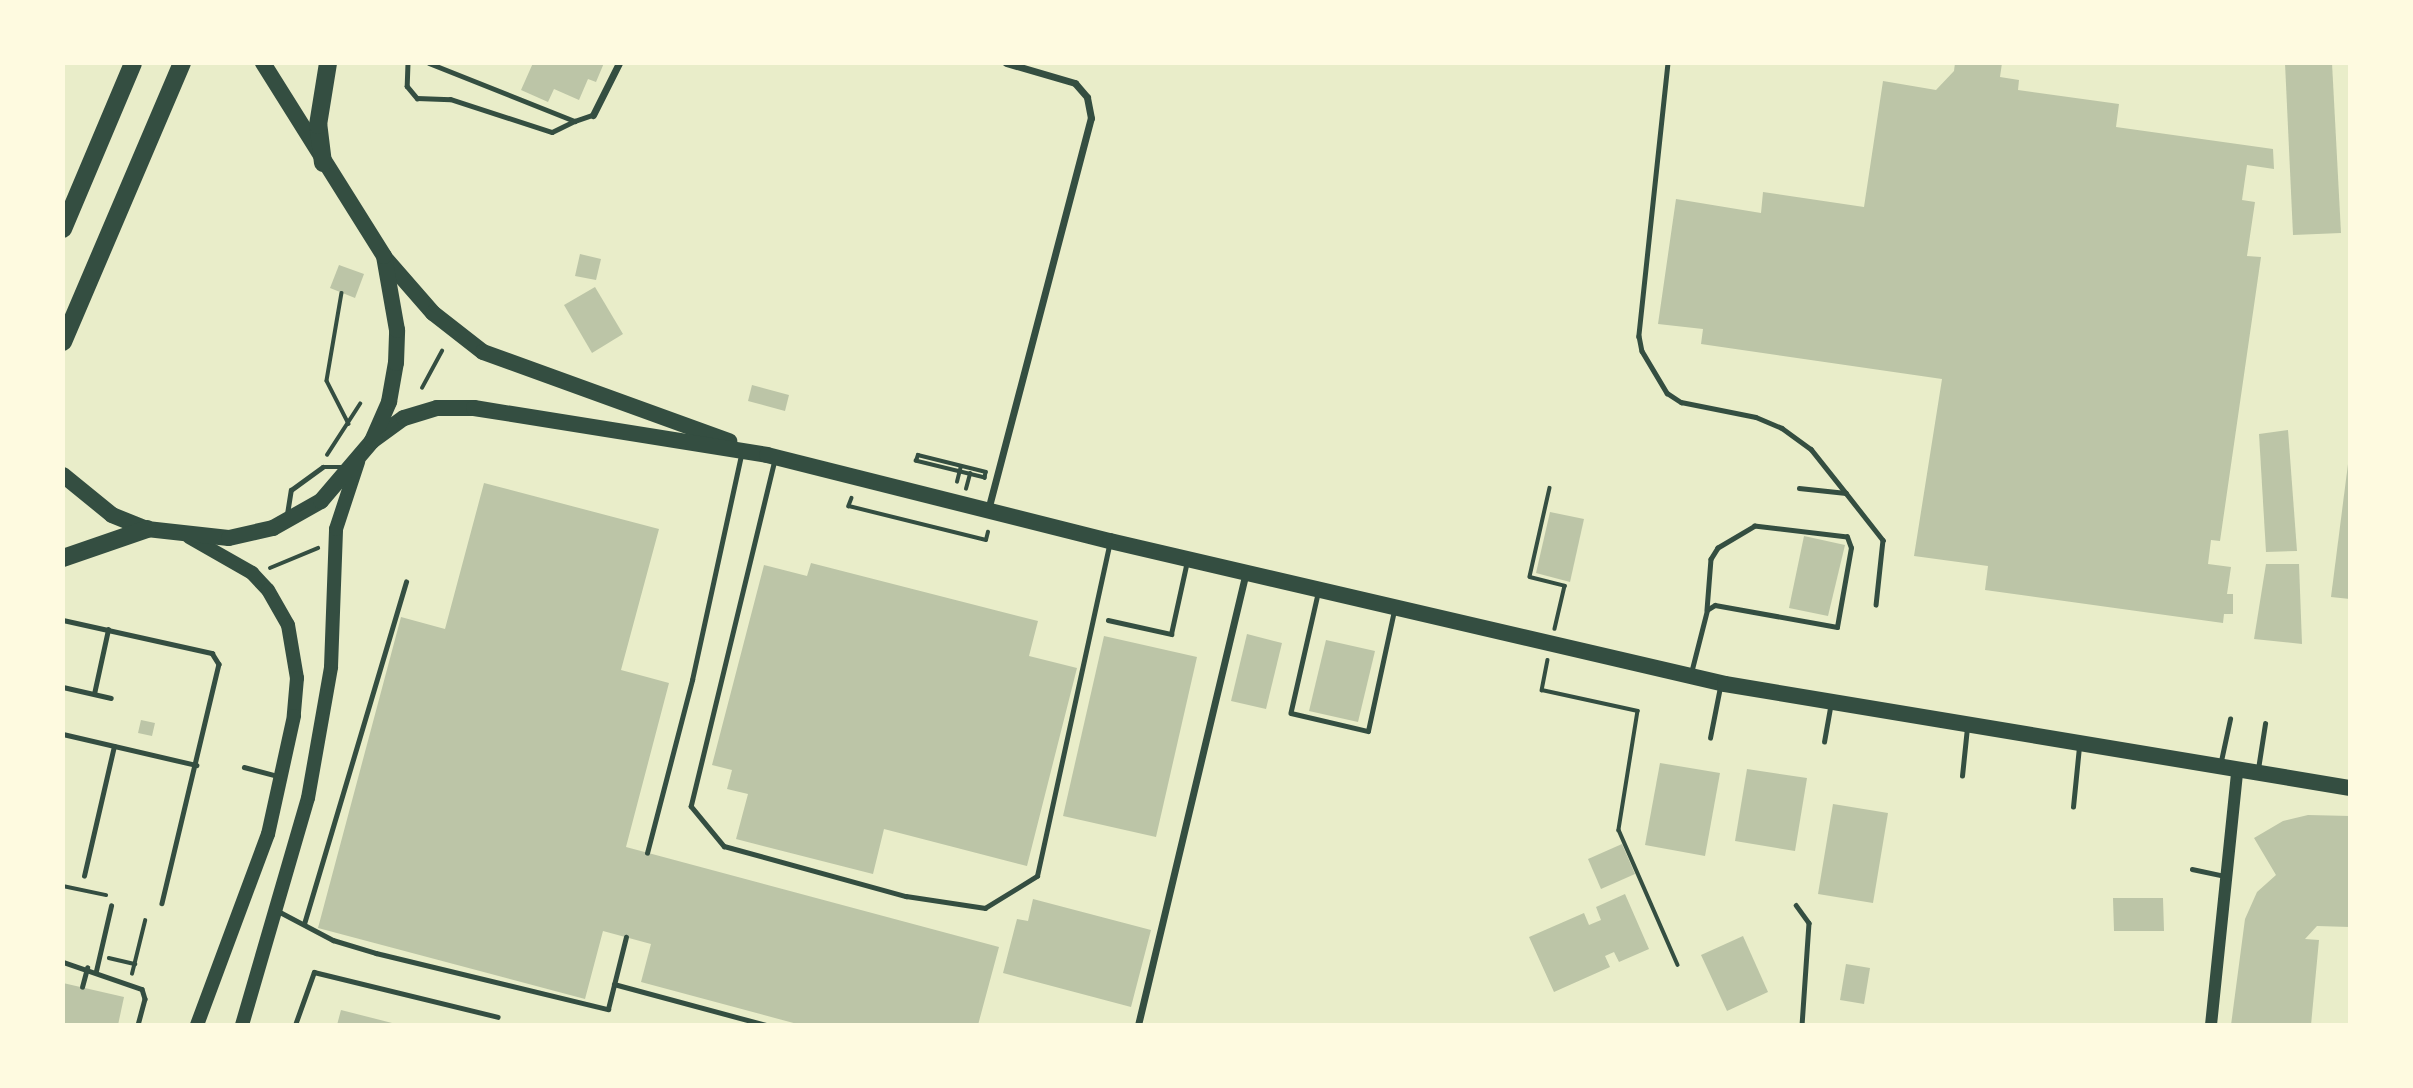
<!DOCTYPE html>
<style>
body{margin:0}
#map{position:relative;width:2413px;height:1088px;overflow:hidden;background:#e9edc9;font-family:"Work Sans",sans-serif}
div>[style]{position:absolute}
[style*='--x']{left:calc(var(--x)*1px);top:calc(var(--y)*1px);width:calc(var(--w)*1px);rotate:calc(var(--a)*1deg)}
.building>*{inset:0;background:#bcc5a7}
.path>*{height:3.5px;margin:-1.75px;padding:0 1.75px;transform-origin:1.75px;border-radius:1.75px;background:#344e41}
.service>*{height:4.5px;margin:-2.25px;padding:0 2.25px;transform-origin:2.25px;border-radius:2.25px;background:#344e41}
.minor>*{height:7px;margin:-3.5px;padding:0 3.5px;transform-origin:3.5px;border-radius:3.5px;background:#344e41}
.tertiary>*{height:12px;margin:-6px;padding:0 6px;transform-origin:6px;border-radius:6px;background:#344e41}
.primary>*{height:14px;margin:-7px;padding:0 7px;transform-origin:7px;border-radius:7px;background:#344e41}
.trunk>*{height:16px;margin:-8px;padding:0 8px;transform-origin:8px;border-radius:8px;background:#344e41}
.motorway>*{height:18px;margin:-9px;padding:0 9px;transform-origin:9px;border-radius:9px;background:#344e41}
span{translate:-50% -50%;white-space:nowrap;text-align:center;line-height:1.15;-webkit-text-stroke:6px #fefae0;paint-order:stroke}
.frame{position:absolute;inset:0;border:65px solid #fefae0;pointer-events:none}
</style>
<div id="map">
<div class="building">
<i style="clip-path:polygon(533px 63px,604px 63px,596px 82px,588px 79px,579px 100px,554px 89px,548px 102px,521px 90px)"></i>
<i style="clip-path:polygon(1955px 63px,2002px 63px,2000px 77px,2019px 80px,2018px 90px,2119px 104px,2116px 127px,2273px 149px,2274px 169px,2247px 165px,2242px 200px,2255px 202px,2247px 256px,2261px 257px,2220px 541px,2211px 540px,2208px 564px,2231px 567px,2227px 594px,2233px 594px,2233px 614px,2224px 614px,2223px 623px,1985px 590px,1988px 566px,1914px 556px,1942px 379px,1701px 344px,1703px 329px,1658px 324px,1676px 199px,1761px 213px,1763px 192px,1864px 207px,1883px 81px,1936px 90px,1954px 71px)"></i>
<i style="clip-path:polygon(2285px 63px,2332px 63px,2341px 233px,2293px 235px)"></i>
<i style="clip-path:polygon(580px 254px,601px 259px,596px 280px,575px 276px)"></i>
<i style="clip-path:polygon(339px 265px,364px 274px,355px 298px,330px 288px)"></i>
<i style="clip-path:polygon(595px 287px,623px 334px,592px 353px,564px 305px)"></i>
<i style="clip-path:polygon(752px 385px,789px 395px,785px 411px,748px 401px)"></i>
<i style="clip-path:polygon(2288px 430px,2297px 551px,2266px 552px,2259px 434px)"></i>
<i style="clip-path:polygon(2348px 464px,2350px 465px,2350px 599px,2331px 597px)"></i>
<i style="clip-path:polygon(484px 483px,659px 529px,621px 670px,669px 683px,626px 847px,999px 947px,978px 1025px,801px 1025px,641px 982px,651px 944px,603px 931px,585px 999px,318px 928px,401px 617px,445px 629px)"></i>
<i style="clip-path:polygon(1550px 512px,1584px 519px,1570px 582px,1536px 573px)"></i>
<i style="clip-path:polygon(1804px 536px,1845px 545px,1828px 616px,1789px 608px)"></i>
<i style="clip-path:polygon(811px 563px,1038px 621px,1029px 656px,1077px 668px,1027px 866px,884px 829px,873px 874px,736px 839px,748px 794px,727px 789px,732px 770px,712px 765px,764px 565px,807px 576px)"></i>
<i style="clip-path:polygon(2266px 564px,2299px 564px,2302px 644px,2254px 639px)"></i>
<i style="clip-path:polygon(1247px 634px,1282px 643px,1266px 709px,1231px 701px)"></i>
<i style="clip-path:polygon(1104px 636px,1197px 657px,1156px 837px,1063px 816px)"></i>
<i style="clip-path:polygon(1326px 640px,1375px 651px,1358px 722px,1309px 711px)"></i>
<i style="clip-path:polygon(141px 720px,155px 723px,152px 736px,138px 733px)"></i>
<i style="clip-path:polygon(1660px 763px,1720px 773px,1705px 856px,1645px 845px)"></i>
<i style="clip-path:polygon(1747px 769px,1807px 778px,1795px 851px,1735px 841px)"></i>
<i style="clip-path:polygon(1833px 804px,1888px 813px,1873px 903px,1818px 894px)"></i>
<i style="clip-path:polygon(2308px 815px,2350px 816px,2350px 927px,2317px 926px,2305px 939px,2319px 940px,2311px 1025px,2231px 1025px,2245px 919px,2257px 892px,2276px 875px,2254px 838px,2283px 821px)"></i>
<i style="clip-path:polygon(1622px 844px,1635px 874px,1601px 889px,1588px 859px)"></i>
<i style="clip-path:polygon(1625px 894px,1649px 949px,1619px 962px,1614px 952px,1605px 956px,1610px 967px,1554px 992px,1529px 937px,1584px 913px,1589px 925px,1601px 920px,1596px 907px)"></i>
<i style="clip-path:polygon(2113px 898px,2163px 898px,2164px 931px,2114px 931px)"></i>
<i style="clip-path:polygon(1033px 899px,1151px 930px,1131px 1007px,1003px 973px,1017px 919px,1028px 921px)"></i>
<i style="clip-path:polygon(1743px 936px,1768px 992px,1727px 1011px,1701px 955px)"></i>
<i style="clip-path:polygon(1846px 964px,1870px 968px,1864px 1004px,1840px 1000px)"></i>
<i style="clip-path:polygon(63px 983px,124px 997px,118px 1025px,63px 1025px)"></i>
<i style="clip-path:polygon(341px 1010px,396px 1024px,396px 1025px,337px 1025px)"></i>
</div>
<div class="path">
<i style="--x:342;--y:293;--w:89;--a:99.7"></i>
<i style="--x:327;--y:381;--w:48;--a:62.9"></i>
<i style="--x:422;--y:388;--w:42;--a:-61.6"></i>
<i style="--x:327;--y:455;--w:61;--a:-57.1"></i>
<i style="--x:918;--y:455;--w:70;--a:14"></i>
<i style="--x:986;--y:472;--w:6;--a:99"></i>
<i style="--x:985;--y:478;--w:71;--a:-166.2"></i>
<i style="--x:916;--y:461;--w:6;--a:-72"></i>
<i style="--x:957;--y:482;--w:16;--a:-76"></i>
<i style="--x:1550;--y:488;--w:91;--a:102.7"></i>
<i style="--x:1530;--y:577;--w:36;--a:14"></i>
<i style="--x:1565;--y:586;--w:44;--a:103.1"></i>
<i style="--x:966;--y:489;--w:16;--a:-75"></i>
<i style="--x:852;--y:498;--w:9;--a:111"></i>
<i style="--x:849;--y:506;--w:141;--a:13.9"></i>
<i style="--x:986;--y:540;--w:8;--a:-76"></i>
<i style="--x:270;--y:568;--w:52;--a:-22.6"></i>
<i style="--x:1548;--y:660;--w:31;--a:101"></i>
<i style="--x:1542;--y:690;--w:98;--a:12.3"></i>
<i style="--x:1638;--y:711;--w:121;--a:99.1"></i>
<i style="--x:1619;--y:830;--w:147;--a:66.4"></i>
<i style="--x:63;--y:886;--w:44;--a:11.8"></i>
<i style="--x:109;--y:958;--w:27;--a:13"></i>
<i style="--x:132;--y:974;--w:55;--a:-76.2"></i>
</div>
<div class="service">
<i style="--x:408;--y:63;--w:23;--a:92"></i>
<i style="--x:407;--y:86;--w:16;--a:50"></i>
<i style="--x:417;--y:98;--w:33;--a:2"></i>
<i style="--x:450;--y:99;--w:107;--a:17.9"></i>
<i style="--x:552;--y:132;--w:25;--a:-26"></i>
<i style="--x:429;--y:63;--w:157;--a:21.7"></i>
<i style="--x:575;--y:121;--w:18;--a:-19"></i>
<i style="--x:1668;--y:63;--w:275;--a:96.1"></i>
<i style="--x:1639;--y:336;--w:15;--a:79"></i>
<i style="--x:1642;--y:351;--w:49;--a:59.2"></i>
<i style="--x:1667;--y:393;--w:17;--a:33"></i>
<i style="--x:1681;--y:402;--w:76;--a:11.3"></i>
<i style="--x:1756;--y:417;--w:28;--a:23"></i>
<i style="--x:1782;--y:428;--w:36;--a:36"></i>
<i style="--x:1811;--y:449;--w:56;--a:51.5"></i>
<i style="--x:775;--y:460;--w:356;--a:103.6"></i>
<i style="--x:691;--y:806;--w:52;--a:50.5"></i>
<i style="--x:724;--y:846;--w:189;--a:15.4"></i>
<i style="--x:906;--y:896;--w:80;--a:8.6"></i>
<i style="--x:985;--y:908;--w:61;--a:-31.6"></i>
<i style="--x:1037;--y:876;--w:339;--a:-77.7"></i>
<i style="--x:1799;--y:488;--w:47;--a:6.1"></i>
<i style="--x:1846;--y:493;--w:60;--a:51.8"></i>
<i style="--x:1883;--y:540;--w:65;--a:96.1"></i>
<i style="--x:287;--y:514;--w:24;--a:-81"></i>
<i style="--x:291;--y:490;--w:39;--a:-36"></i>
<i style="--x:323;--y:467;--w:22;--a:0"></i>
<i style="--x:1318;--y:594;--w:122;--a:102.8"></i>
<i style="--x:1291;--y:713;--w:79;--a:13.2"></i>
<i style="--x:1368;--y:731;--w:123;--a:-77.8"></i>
<i style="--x:63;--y:620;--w:153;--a:12.5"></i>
<i style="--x:212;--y:653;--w:13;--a:58"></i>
<i style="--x:219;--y:664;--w:246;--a:103.4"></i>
<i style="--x:1108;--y:620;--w:65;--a:12.5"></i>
<i style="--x:1171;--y:634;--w:75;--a:-77.6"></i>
<i style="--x:1691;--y:673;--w:65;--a:-75.7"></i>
<i style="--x:1707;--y:610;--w:9;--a:-32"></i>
<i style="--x:1715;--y:605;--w:124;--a:10.2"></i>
<i style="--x:1837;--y:627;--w:80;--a:-80"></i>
<i style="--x:1851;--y:548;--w:12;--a:-110"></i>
<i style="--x:1847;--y:537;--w:93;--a:-173.2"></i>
<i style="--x:1755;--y:526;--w:43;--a:149.3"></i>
<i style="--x:1718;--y:548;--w:13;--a:122"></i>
<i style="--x:1711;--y:559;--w:51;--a:94.5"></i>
<i style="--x:63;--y:687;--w:49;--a:12.9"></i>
<i style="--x:94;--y:694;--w:66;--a:-77.7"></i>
<i style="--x:63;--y:734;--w:137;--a:13.1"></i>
<i style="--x:1710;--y:738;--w:52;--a:-78.9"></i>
<i style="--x:1824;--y:742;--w:39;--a:-80"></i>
<i style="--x:2221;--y:761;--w:43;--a:-77.9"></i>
<i style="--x:244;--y:767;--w:34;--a:15"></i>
<i style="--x:2258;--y:769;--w:46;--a:-81.2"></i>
<i style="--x:1962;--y:776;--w:48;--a:-84.1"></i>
<i style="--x:2073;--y:807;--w:60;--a:-84.3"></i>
<i style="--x:647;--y:853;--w:179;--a:-75.4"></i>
<i style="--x:692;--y:680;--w:230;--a:-77.7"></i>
<i style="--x:2192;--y:869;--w:35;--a:12"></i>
<i style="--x:84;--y:876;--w:133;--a:-77"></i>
<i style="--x:1796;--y:905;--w:22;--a:54"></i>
<i style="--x:1809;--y:923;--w:102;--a:93.9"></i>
<i style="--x:280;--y:912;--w:60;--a:27.8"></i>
<i style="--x:333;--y:940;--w:45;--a:16.8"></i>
<i style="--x:376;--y:953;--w:239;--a:13.6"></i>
<i style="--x:608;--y:1009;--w:74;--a:-76"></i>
<i style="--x:304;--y:924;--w:357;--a:-73.4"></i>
<i style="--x:63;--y:962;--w:83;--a:18.9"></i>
<i style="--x:142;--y:989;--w:10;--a:73"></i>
<i style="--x:145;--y:999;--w:27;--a:105"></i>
<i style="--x:96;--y:971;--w:67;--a:-77"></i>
<i style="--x:614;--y:984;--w:157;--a:15.1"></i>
<i style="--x:82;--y:987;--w:20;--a:-75"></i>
<i style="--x:295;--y:1025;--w:56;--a:-70.3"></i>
<i style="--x:314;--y:972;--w:189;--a:13.7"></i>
</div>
<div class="minor">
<i style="--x:593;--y:115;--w:58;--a:-63.4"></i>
<i style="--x:988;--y:510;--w:405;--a:-75.3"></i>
<i style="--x:1091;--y:118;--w:21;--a:-101"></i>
<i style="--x:1087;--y:97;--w:18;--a:-131"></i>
<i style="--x:1075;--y:83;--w:72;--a:-163.8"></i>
<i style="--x:1138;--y:1025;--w:466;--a:-76.6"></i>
</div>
<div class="tertiary">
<i style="--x:2211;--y:1025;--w:254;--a:-84.1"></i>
</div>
<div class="primary">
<i style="--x:189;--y:537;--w:73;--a:29.7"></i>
<i style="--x:252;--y:573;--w:23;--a:47"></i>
<i style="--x:268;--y:590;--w:40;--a:60.3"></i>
<i style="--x:288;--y:625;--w:54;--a:80.4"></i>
<i style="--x:297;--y:678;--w:38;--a:95"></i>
<i style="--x:294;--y:716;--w:121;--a:102.4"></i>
<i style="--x:268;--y:834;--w:204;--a:110.4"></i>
<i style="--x:242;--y:1025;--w:236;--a:-73.8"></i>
<i style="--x:308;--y:798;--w:133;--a:-80"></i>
<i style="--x:331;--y:667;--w:138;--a:-87.9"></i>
<i style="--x:336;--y:529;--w:71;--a:-71.8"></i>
</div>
<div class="trunk">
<i style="--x:385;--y:258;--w:73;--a:48.9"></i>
<i style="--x:433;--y:313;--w:63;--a:38"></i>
<i style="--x:483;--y:352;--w:262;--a:19.9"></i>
<i style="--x:372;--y:441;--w:39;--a:-36"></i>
<i style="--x:404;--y:418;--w:34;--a:-17"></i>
<i style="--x:437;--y:408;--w:37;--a:0"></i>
<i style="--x:474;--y:408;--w:297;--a:9.1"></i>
<i style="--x:767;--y:455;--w:354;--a:14.1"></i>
<i style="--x:1110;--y:541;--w:631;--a:13.09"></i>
<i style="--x:1725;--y:684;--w:634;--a:9.45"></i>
<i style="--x:63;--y:475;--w:63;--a:39.2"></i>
<i style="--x:112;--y:515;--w:38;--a:22"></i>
<i style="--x:147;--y:529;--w:82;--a:6.3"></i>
<i style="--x:229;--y:538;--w:45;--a:-12.8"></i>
<i style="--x:273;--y:528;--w:55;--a:-29.4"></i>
<i style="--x:321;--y:501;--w:79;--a:-49.6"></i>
<i style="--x:372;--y:441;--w:43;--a:-66.4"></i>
<i style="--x:389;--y:402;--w:40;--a:-80"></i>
<i style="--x:396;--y:363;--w:33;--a:-88"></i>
<i style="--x:397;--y:330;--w:75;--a:-100"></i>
<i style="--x:384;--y:256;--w:228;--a:-122.1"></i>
</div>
<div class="motorway">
<i style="--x:323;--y:163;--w:38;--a:-97"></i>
<i style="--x:318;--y:125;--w:63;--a:-80.8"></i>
<i style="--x:63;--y:229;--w:180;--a:-67.1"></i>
<i style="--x:63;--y:342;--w:303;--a:-66.9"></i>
<i style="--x:63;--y:558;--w:89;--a:-19"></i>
</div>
<div class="frame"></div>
</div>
